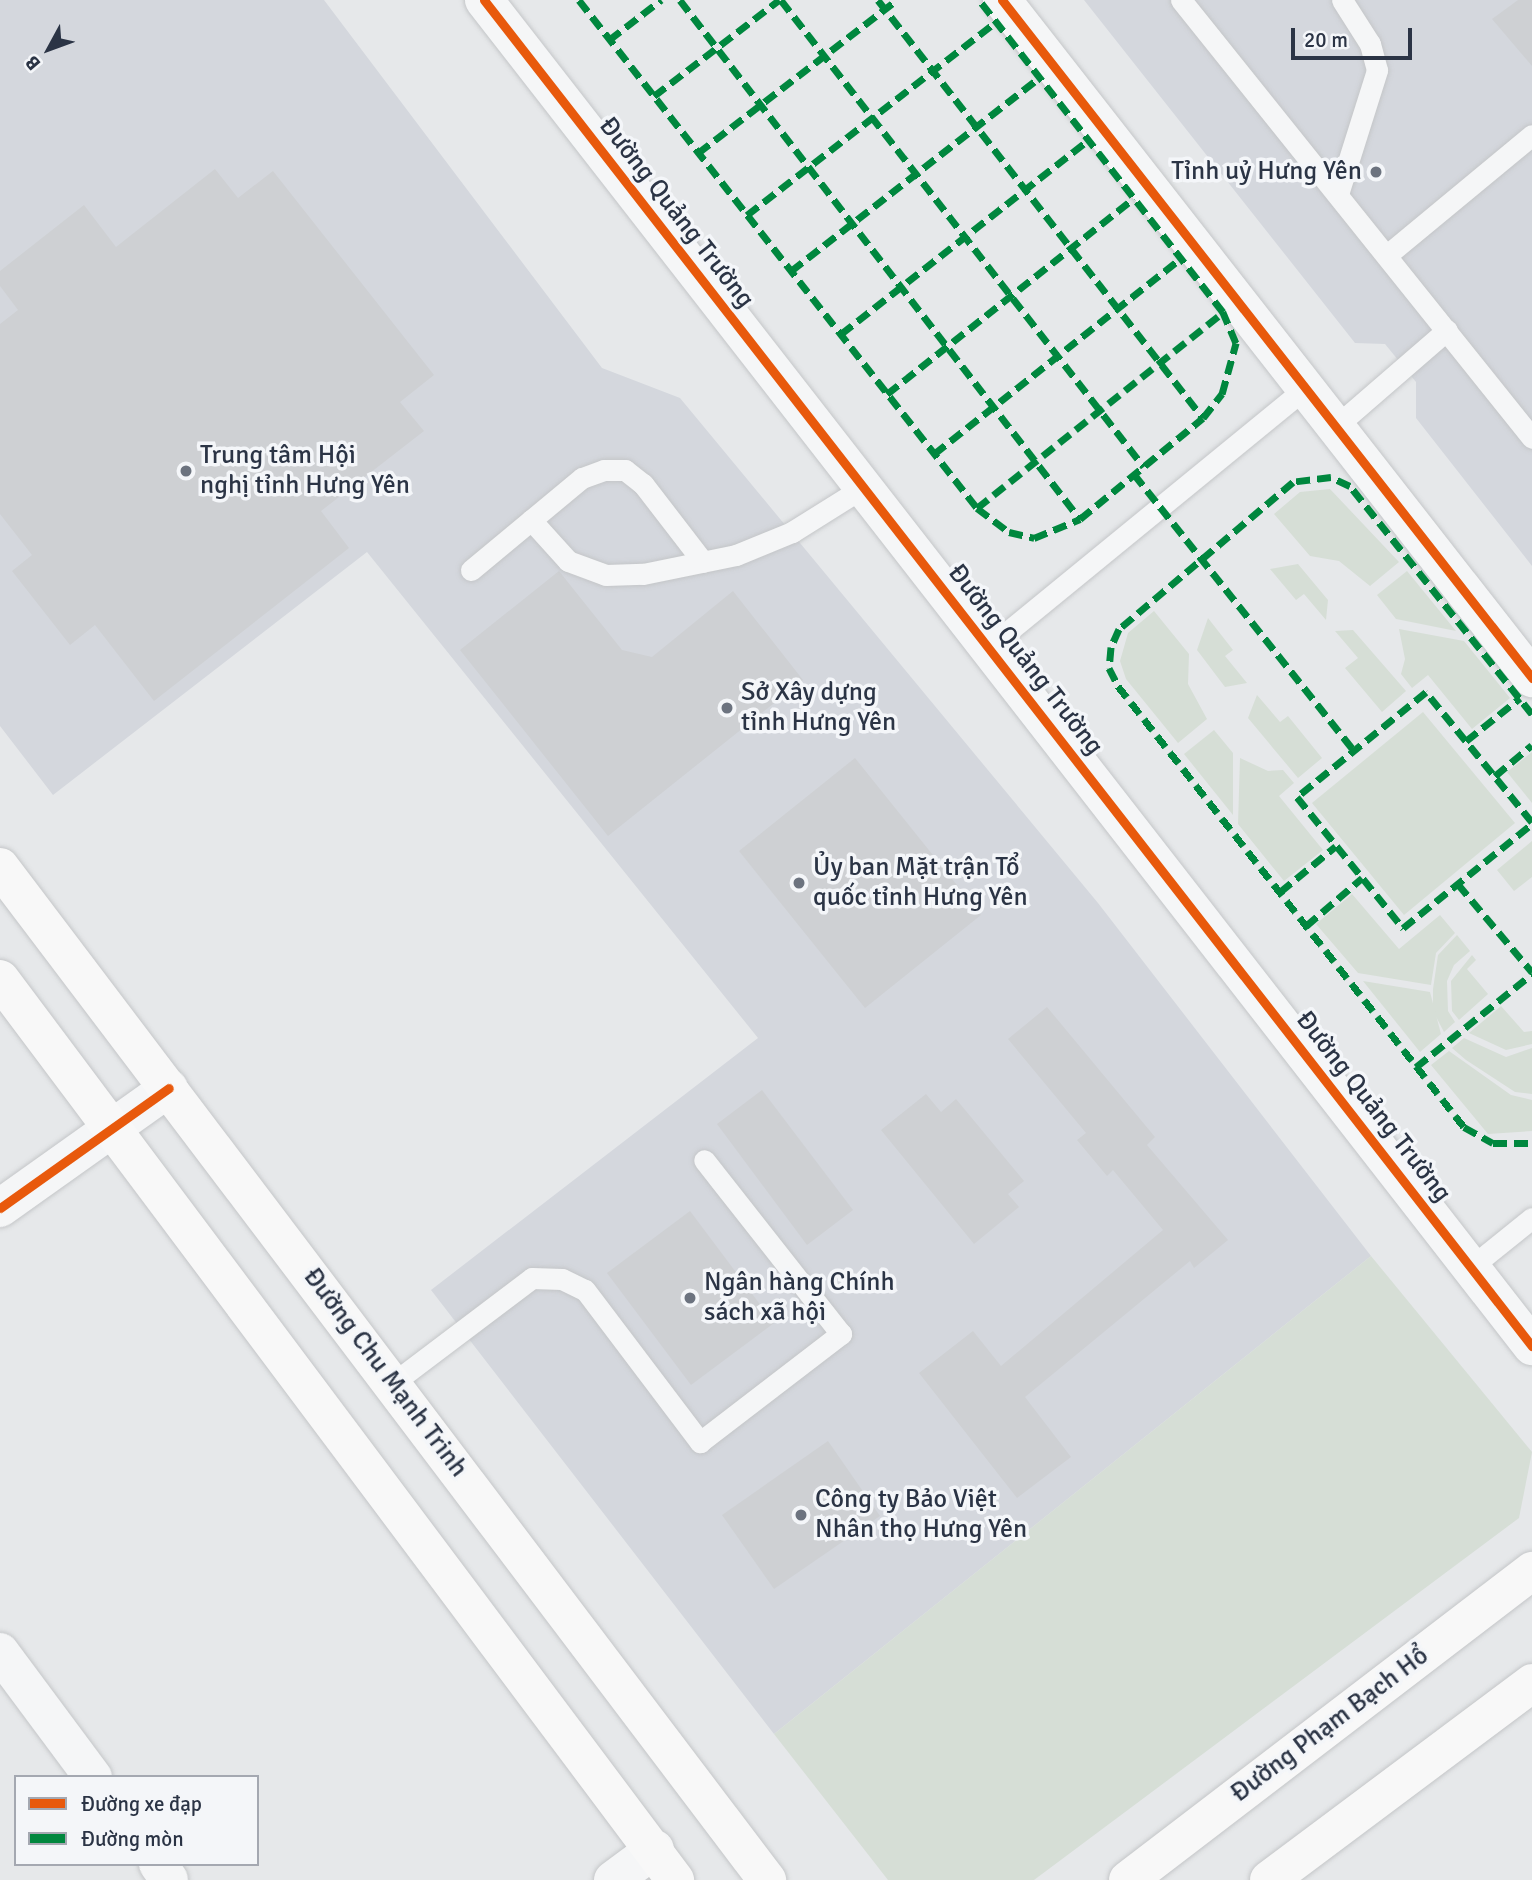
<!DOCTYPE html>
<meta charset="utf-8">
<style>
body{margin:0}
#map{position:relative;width:1532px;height:1880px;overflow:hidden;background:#e6e8ea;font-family:Signika,sans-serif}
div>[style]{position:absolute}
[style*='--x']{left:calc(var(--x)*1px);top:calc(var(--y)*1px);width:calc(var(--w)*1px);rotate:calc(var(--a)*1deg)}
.built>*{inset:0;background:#d4d7dd}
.green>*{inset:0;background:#d6ded6}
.building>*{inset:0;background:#ced0d3}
.roads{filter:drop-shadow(0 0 2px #c4c6c8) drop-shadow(0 0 2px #c4c6c8)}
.service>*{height:21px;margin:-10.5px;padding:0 10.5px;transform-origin:10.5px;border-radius:10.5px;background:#f5f6f7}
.minor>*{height:38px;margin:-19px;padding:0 19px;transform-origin:19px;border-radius:19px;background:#f5f6f7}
.tertiary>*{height:38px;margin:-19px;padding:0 19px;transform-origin:19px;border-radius:19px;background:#f5f6f7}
.secondary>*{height:38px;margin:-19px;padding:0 19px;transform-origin:19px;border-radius:19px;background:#f8f8f8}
.primary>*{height:38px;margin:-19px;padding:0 19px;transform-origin:19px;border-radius:19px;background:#f8f8f8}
.quiet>*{height:7px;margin-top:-3.5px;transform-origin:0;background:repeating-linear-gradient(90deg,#00873e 0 14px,transparent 0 21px)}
.cycleway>*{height:9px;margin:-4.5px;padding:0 4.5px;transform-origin:4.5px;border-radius:4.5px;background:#e8590c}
.dots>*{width:19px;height:19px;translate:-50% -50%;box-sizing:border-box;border:4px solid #f4f6f9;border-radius:50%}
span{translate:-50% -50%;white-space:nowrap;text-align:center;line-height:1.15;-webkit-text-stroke:7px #f4f6f9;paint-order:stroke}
.poi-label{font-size:26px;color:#2b3445}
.right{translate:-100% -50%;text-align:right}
.left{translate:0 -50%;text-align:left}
.street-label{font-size:26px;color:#2b3445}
.legend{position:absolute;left:14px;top:1775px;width:245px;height:91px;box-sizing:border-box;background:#f4f6f9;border:2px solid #a4a8b1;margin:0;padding:9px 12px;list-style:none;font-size:21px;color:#2b3445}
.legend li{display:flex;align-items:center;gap:14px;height:35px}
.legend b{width:35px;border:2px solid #a4a8b1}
.north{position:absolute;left:14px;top:14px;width:70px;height:70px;-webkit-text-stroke:5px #f4f6f9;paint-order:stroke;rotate:229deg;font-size:19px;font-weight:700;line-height:28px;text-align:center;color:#2b3445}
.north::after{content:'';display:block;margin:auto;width:24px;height:32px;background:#2b3445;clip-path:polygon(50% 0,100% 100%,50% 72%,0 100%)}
.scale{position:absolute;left:1291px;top:28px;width:121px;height:32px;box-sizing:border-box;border:4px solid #2b3445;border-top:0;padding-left:9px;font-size:21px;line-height:24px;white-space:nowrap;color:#2b3445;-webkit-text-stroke:5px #f4f6f9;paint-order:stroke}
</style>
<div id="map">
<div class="built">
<i style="clip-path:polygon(0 0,324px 0,602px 368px,680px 398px,1098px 903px,1371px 1256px,774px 1734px,431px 1290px,758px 1038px,367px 552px,53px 795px,0 726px)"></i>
<i style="clip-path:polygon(1084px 0,1532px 0,1532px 566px,1416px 418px,1416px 382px,1385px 344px,1355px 343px)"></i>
</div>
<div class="green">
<i style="clip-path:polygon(1330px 489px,1399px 562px,1370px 586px,1339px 561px,1310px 556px,1274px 514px,1300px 492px)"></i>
<i style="clip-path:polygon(1298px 564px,1328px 600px,1326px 620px,1304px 594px,1296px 600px,1270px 569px)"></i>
<i style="clip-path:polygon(1407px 571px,1456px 631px,1396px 619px,1377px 595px)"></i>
<i style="clip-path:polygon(1154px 611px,1189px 654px,1188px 684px,1207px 719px,1178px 743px,1126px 679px,1120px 661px,1128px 633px)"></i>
<i style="clip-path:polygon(1208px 618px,1233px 650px,1225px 656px,1247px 683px,1225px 687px,1197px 650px)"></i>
<i style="clip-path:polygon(1399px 629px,1464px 641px,1510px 698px,1472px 729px,1428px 675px,1412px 688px,1401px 674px,1405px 659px)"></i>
<i style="clip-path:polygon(1353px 630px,1406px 691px,1382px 712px,1345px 668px,1358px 658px,1335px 631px)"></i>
<i style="clip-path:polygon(1257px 695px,1280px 722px,1288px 716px,1322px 758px,1298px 778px,1248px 718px)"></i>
<i style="clip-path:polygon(1423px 712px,1515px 823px,1404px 915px,1312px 803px)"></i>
<i style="clip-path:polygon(1214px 730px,1233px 753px,1233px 815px,1184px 754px)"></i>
<i style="clip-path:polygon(1532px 752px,1532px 803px,1507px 772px)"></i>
<i style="clip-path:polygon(1240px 758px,1268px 771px,1283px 770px,1294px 783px,1279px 796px,1323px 850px,1284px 881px,1238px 824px)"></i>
<i style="clip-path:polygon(1532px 841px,1532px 877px,1514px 891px,1497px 870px)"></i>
<i style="clip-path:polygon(1352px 894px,1399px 949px,1440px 915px,1455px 933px,1436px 953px,1431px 985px,1358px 973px,1316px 924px)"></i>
<i style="clip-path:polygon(1457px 935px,1470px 951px,1454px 965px,1447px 981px,1448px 1011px,1455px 1022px,1444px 1032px,1433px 1011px,1433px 989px,1438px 955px)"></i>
<i style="clip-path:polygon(1472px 955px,1476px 960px,1467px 969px,1488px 994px,1459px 1020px,1452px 1011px,1451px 981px)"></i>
<i style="clip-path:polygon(1363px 981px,1430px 992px,1441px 1034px,1420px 1052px)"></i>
<i style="clip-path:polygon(1501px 1006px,1524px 1032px,1532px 1031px,1532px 1044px,1506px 1050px,1469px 1033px)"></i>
<i style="clip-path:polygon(1464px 1038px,1506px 1057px,1532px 1048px,1532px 1094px,1515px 1092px,1466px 1060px,1452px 1048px)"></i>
<i style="clip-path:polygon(1449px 1051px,1511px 1095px,1532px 1100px,1532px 1131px,1488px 1134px,1431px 1065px)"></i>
<i style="clip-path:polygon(1371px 1256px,1532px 1452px,1519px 1518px,1034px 1880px,888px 1880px,774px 1734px)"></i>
</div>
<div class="building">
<i style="clip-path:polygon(1518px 0,1532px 0,1532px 66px,1492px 19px)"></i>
<i style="clip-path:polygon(215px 169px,238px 198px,273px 171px,434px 375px,400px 402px,424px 431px,321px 511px,349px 548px,154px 701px,95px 625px,70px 645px,12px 571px,32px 555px,0 514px,0 324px,18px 310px,0 286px,0 271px,84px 205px,116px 247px)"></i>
<i style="clip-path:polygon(559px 571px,622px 650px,652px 657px,733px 591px,803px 680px,608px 836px,460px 650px)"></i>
<i style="clip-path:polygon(855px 758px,981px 915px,865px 1008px,739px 851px)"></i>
<i style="clip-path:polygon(1047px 1007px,1155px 1137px,1147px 1145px,1228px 1240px,1194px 1268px,1190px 1261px,1025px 1397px,1071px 1457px,1017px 1498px,919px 1373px,973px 1331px,1001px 1366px,1163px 1230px,1113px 1170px,1107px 1176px,1077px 1140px,1086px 1133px,1008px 1039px)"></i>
<i style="clip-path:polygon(762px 1090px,853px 1210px,807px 1245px,717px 1124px)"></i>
<i style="clip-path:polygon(926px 1094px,941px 1112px,956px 1099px,1024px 1181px,1008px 1194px,1019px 1207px,974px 1244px,881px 1130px)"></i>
<i style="clip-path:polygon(690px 1211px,774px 1323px,691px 1385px,607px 1273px)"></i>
<i style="clip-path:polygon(828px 1441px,880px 1516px,774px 1589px,722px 1515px)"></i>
</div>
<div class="roads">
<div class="service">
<i style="--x:1181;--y:0;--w:561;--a:51.29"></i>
<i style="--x:1338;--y:194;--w:130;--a:-72.5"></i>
<i style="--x:1377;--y:70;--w:27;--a:-105"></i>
<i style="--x:1370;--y:44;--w:52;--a:-122.5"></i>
<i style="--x:1387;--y:255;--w:188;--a:-39.6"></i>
<i style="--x:1335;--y:427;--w:148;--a:-40.9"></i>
<i style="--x:531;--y:520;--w:55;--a:47.9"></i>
<i style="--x:568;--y:561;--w:40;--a:20.2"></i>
<i style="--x:606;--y:575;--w:37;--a:-2"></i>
<i style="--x:643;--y:574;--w:95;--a:-11.5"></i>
<i style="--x:736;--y:555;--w:61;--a:-22.3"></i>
<i style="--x:792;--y:532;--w:85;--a:-32"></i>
<i style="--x:471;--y:570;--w:144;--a:-39.7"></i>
<i style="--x:582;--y:478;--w:23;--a:-20"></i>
<i style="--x:604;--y:470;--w:21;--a:0"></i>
<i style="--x:625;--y:470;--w:23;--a:38"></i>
<i style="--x:643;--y:484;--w:98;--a:52.4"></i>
<i style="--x:989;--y:647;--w:409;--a:-39.3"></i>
<i style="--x:1471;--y:1267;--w:78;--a:-38.8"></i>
<i style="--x:393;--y:1383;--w:174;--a:-37.1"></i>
<i style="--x:532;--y:1278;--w:30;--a:2"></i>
<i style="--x:562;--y:1279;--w:25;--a:26"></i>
<i style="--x:585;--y:1290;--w:191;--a:52.9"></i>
<i style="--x:700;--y:1442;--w:178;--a:-37.5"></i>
<i style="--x:841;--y:1334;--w:221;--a:-128.2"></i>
</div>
<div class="minor">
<i style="--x:0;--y:1208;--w:207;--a:-35.4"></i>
<i style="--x:0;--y:1652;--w:156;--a:53.4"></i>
<i style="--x:158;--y:1864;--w:19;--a:55"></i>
<i style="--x:613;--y:1880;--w:52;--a:-36.4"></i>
</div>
<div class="tertiary">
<i style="--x:484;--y:0;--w:1706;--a:52.1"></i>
<i style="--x:1002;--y:0;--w:861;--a:51.98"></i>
</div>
<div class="secondary">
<i style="--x:1128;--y:1880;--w:509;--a:-37.41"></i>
<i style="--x:1269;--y:1880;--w:329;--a:-36.8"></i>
</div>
<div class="primary">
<i style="--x:0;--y:867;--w:1271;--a:52.87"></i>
<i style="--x:0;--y:979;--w:1126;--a:53.16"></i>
</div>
</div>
<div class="quiet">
<i style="--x:579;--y:0;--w:645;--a:51.92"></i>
<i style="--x:977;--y:508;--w:40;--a:37"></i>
<i style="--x:1009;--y:532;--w:26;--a:13"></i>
<i style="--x:1034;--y:538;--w:50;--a:-22.4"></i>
<i style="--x:1080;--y:519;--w:159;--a:-39.4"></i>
<i style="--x:1203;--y:418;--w:31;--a:-52"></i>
<i style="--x:1222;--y:394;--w:53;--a:-74.6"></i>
<i style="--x:1236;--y:343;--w:34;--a:-113"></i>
<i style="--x:1223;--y:312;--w:396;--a:-128"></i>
<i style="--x:680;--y:0;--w:655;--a:52.38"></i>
<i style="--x:781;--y:0;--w:591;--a:52.14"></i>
<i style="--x:878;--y:0;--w:529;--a:52.13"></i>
<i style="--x:609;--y:40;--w:66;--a:-37.6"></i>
<i style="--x:654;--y:96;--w:158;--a:-37.5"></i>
<i style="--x:698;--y:153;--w:251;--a:-37.6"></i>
<i style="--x:747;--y:215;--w:315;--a:-37.8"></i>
<i style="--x:791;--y:271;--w:314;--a:-37.9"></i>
<i style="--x:841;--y:334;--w:314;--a:-38.1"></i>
<i style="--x:887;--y:394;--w:315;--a:-38.4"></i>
<i style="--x:934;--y:454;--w:315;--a:-38.4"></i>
<i style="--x:1134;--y:474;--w:354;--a:51.5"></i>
<i style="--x:977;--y:508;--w:315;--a:-38.5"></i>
<i style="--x:1532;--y:714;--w:292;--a:-128.6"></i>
<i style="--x:1350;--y:486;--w:21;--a:-155"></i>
<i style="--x:1331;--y:477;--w:38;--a:173"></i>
<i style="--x:1293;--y:482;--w:228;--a:139.8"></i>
<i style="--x:1119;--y:629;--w:20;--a:114"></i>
<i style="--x:1111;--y:647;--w:21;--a:95"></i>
<i style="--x:1109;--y:668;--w:20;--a:63"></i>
<i style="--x:1118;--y:686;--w:561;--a:51.88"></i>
<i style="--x:1464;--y:1127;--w:33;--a:29"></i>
<i style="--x:1493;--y:1143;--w:39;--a:0"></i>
<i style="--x:1466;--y:741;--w:69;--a:-38.5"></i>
<i style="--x:1495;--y:776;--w:48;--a:-40"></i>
<i style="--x:1532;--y:822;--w:168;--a:-129.2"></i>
<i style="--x:1426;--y:692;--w:166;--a:140.9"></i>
<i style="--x:1297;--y:797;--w:169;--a:51"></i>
<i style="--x:1403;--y:928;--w:166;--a:-38.9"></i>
<i style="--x:1458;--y:884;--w:115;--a:49.9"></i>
<i style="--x:1280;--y:892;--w:72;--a:-39.4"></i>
<i style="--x:1306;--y:926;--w:74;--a:-40.6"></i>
<i style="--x:1416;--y:1067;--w:149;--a:-38.7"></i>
</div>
<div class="cycleway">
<i style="--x:484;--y:0;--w:1706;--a:52.1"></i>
<i style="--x:1002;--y:0;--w:861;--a:51.98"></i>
<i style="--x:0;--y:1208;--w:207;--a:-35.4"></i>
</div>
<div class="dots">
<i style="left:1376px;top:172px;background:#6c737f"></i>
<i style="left:186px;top:471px;background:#6c737f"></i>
<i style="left:727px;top:708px;background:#6c737f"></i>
<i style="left:799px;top:883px;background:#6c737f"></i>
<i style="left:690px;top:1298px;background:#6c737f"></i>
<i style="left:801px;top:1515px;background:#6c737f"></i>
</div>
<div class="poi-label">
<span class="right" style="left:1362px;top:172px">Tỉnh uỷ Hưng Yên</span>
<span class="left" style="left:200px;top:471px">Trung tâm Hội<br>nghị tỉnh Hưng Yên</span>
<span class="left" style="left:741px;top:708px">Sở Xây dựng<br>tỉnh Hưng Yên</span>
<span class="left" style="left:813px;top:883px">Ủy ban Mặt trận Tổ<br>quốc tỉnh Hưng Yên</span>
<span class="left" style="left:704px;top:1298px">Ngân hàng Chính<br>sách xã hội</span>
<span class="left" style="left:815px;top:1515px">Công ty Bảo Việt<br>Nhân thọ Hưng Yên</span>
</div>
<div class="street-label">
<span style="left:676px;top:213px;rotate:52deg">Đường Quảng Trường</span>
<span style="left:1025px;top:660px;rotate:52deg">Đường Quảng Trường</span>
<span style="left:1373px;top:1107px;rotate:52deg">Đường Quảng Trường</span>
<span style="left:385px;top:1373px;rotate:53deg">Đường Chu Mạnh Trinh</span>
<span style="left:1330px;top:1725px;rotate:-37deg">Đường Phạm Bạch Hổ</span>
</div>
<ul class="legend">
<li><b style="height:9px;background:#e8590c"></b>Đường xe đạp</li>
<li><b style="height:9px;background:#00873e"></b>Đường mòn</li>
</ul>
<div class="north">B</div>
<div class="scale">20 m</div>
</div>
